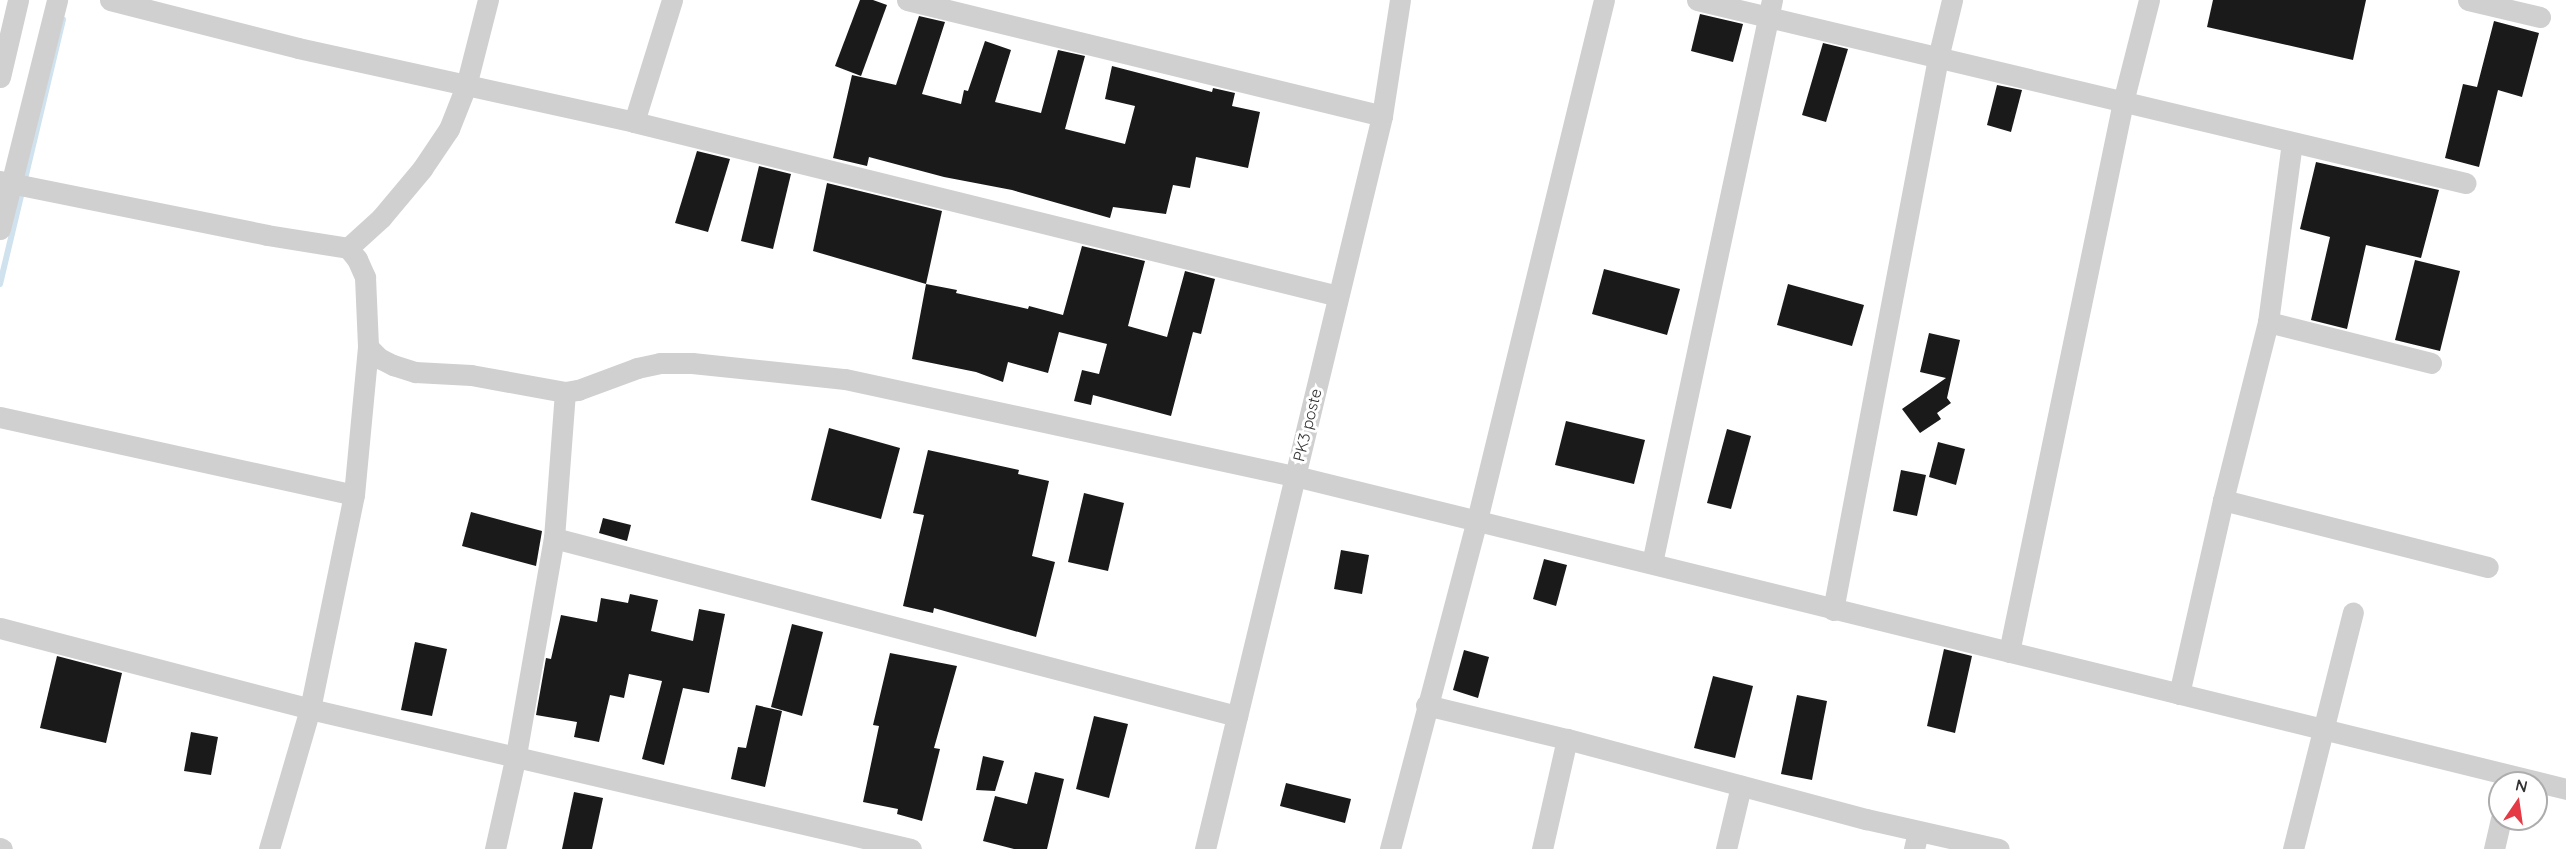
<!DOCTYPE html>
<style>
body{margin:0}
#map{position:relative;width:2566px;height:849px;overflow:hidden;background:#fff;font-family:Quicksand,sans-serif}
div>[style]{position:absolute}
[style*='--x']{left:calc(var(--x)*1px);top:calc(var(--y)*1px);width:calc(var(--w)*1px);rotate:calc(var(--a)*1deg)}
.stream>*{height:6px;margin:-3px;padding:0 3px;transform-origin:3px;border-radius:3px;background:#cfe2ee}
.building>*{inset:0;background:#1a1a1a}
.minor>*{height:21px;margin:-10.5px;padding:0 10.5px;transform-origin:10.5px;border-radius:10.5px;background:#d0d0d0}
span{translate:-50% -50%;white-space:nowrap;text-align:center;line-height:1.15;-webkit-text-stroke:6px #fff;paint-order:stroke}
.street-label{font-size:16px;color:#333}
.north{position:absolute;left:2488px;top:771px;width:60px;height:60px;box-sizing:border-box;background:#fff;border:2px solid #adadad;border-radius:50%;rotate:13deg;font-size:16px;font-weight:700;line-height:24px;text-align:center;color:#333}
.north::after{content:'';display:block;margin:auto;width:21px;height:27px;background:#e63946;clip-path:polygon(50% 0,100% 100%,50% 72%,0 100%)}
</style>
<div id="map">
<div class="stream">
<i style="--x:0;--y:284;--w:272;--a:-76.6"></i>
</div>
<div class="building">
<i style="clip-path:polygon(860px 0,873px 0,887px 5px,861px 76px,835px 66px)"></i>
<i style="clip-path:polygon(2213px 0,2366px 0,2353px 60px,2207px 27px)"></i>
<i style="clip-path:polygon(1700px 14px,1743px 24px,1733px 62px,1691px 51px)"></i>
<i style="clip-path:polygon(919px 16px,945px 22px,922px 94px,961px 104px,964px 90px,968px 91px,985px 41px,1011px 50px,995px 102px,1041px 113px,1058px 50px,1085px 56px,1065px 129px,1125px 144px,1135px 106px,1105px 99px,1112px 66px,1212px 92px,1213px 88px,1235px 93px,1232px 106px,1260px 112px,1248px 168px,1196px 157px,1190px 188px,1173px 185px,1166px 214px,1113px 207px,1110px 218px,1012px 190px,944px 177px,869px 157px,867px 166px,833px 158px,852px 75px,896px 85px)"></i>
<i style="clip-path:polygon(2494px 21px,2539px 33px,2522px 97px,2498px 90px,2479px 167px,2445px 158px,2463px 84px,2477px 87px)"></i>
<i style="clip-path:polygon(1823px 43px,1848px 49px,1826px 122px,1802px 115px)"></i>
<i style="clip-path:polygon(1997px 85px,2022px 90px,2011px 132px,1987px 125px)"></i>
<i style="clip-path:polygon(697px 151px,730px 159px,708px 232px,675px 223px)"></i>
<i style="clip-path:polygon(2316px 162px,2439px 190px,2421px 258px,2366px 245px,2347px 329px,2311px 320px,2330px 237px,2300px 229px)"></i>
<i style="clip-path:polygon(759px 166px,791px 174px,773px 249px,741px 241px)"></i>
<i style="clip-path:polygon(827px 183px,942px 211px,926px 284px,813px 251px)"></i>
<i style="clip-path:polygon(1082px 246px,1145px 261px,1128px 326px,1167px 337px,1185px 271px,1215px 279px,1201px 334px,1193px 332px,1171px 416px,1093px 395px,1091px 405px,1074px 401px,1082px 370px,1099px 374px,1107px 344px,1059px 332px,1048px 373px,1008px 362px,1003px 382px,976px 372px,912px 359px,926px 284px,957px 290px,956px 293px,1028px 309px,1029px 306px,1063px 315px)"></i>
<i style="clip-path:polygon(2415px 260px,2460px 271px,2440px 351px,2395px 340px)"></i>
<i style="clip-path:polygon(1604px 269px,1680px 289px,1667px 335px,1592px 314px)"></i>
<i style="clip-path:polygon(1788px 284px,1864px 305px,1852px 346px,1777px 325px)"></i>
<i style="clip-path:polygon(1929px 333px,1960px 340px,1947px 398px,1951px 403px,1937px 413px,1941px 419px,1920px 433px,1902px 409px,1946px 378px,1920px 372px)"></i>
<i style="clip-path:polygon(1566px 421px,1645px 440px,1634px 484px,1555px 465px)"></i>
<i style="clip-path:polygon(829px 428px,900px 448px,881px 519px,811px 500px)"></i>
<i style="clip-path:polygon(1727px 429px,1751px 436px,1731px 509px,1707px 503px)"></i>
<i style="clip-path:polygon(1938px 442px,1965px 449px,1956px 485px,1929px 477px)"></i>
<i style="clip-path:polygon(928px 450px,1019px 470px,1018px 474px,1049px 481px,1032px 556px,1055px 562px,1036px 637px,934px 608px,933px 613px,903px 606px,924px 515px,913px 513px)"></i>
<i style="clip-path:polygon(1901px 470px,1926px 475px,1917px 516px,1893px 511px)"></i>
<i style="clip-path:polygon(1084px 493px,1124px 503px,1108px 571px,1068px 562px)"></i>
<i style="clip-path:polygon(471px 512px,542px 531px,536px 566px,462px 546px)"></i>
<i style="clip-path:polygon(603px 518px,631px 525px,627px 541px,599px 533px)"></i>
<i style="clip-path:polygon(1341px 550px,1369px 555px,1362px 594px,1334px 589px)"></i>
<i style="clip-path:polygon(1544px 559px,1567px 565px,1556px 606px,1533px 599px)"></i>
<i style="clip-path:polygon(630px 594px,658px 600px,651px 631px,693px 641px,699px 609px,725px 614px,709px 693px,683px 688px,664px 765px,642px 759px,662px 681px,629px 674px,624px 698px,610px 695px,599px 742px,574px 737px,577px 722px,536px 715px,546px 658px,551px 659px,561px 615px,597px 622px,601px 598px,628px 603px)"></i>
<i style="clip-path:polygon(792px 624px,823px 632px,802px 716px,771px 707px)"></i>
<i style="clip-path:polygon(415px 642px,447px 649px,432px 716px,401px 710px)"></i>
<i style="clip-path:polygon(1944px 649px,1972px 656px,1955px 733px,1927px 726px)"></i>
<i style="clip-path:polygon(1464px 650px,1489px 657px,1478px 698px,1453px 690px)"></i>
<i style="clip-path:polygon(890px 653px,957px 666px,934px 748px,940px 749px,922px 821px,897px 814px,898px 809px,863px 802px,879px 726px,873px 725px)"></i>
<i style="clip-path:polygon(57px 656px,122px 673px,106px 743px,40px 728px)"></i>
<i style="clip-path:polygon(1713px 676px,1753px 686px,1735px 758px,1694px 748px)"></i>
<i style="clip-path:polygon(1797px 695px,1827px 701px,1812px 780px,1781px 774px)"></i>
<i style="clip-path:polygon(756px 705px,782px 711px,765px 787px,731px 779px,738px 747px,746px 748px)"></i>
<i style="clip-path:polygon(1094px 716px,1128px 724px,1109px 798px,1076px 789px)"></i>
<i style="clip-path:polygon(191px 732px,218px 737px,211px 775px,184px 771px)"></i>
<i style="clip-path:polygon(983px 756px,1004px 761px,995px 791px,976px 790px)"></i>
<i style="clip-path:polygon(1035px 772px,1064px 779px,1047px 849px,1014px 849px,983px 841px,995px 796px,1027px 804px)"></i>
<i style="clip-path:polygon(1286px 783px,1351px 799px,1345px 823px,1280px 806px)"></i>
<i style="clip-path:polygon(574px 792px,603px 798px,592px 849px,562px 849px)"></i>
</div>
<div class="minor">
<i style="--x:110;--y:0;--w:194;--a:14.3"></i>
<i style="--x:298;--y:48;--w:344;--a:12.4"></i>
<i style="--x:634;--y:122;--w:725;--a:13.88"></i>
<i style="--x:907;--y:0;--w:489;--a:13.7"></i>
<i style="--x:1697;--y:0;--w:790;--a:13.4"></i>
<i style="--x:2468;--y:0;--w:74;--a:13.3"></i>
<i style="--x:0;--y:77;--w:79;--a:-76.8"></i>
<i style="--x:634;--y:122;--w:128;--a:-72.7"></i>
<i style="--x:0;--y:181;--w:272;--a:11.4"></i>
<i style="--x:267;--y:235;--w:82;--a:9.1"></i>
<i style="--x:348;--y:248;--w:14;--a:51"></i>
<i style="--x:357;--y:259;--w:20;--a:66"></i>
<i style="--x:365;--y:277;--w:70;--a:87.5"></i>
<i style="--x:368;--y:347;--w:16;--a:45"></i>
<i style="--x:379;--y:358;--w:16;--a:27"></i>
<i style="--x:393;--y:365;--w:23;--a:18"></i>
<i style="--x:415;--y:372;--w:56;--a:3.1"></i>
<i style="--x:471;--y:375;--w:96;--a:10.3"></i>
<i style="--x:565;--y:392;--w:13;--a:-9"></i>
<i style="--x:578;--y:390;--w:63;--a:-20.4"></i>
<i style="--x:637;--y:368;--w:24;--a:-12"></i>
<i style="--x:660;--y:363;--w:32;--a:0"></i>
<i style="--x:692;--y:363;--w:154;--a:6"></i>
<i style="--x:845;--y:379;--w:460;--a:12.2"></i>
<i style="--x:1295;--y:476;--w:1309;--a:13.83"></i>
<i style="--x:0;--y:229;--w:236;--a:-76"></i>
<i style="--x:348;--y:248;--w:45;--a:-42.3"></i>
<i style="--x:381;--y:218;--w:64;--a:-50.1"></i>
<i style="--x:422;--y:169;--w:48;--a:-56"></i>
<i style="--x:449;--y:129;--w:46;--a:-68.4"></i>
<i style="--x:466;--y:86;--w:89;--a:-75.7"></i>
<i style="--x:2268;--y:322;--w:168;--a:14.1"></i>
<i style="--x:0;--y:417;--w:362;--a:12.4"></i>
<i style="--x:2223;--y:500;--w:273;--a:14.2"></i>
<i style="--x:554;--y:538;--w:706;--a:14.61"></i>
<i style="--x:1652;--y:563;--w:576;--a:-77.97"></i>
<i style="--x:1833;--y:610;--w:562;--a:-79.23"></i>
<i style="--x:1938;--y:58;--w:60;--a:-76.4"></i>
<i style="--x:0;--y:628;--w:320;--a:14.6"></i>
<i style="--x:310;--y:709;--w:617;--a:13.11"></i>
<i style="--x:2009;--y:652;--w:562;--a:-78.29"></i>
<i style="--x:2123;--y:102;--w:105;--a:-75.7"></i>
<i style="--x:2179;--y:694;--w:199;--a:-77.2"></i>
<i style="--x:2223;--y:500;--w:184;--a:-75.8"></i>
<i style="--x:2268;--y:322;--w:181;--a:-82.4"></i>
<i style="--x:1426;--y:705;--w:145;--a:13.6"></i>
<i style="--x:1567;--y:739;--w:310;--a:15"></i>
<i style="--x:1866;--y:819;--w:136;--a:12.7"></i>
<i style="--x:0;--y:848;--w:2;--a:27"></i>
<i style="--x:269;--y:849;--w:146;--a:-73.7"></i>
<i style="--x:310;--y:709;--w:218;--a:-78.4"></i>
<i style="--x:354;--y:495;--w:149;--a:-84.6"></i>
<i style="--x:495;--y:849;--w:96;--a:-77.4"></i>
<i style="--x:516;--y:755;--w:220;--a:-80.1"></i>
<i style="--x:554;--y:538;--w:146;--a:-85.7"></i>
<i style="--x:1205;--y:849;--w:754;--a:-76.42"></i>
<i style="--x:1382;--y:116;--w:117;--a:-81.2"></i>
<i style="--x:1390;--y:849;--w:340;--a:-75.2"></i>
<i style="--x:1477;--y:520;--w:535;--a:-76.28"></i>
<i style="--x:1542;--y:849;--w:113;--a:-77.2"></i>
<i style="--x:1726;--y:849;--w:65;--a:-76.6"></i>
<i style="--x:1914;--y:849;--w:18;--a:-77"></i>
<i style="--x:2293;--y:849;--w:244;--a:-75.8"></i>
<i style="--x:2494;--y:849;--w:31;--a:-77"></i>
</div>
<div class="street-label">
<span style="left:1307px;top:425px;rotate:-76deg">PK3 poste</span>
</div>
<div class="north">N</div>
</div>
